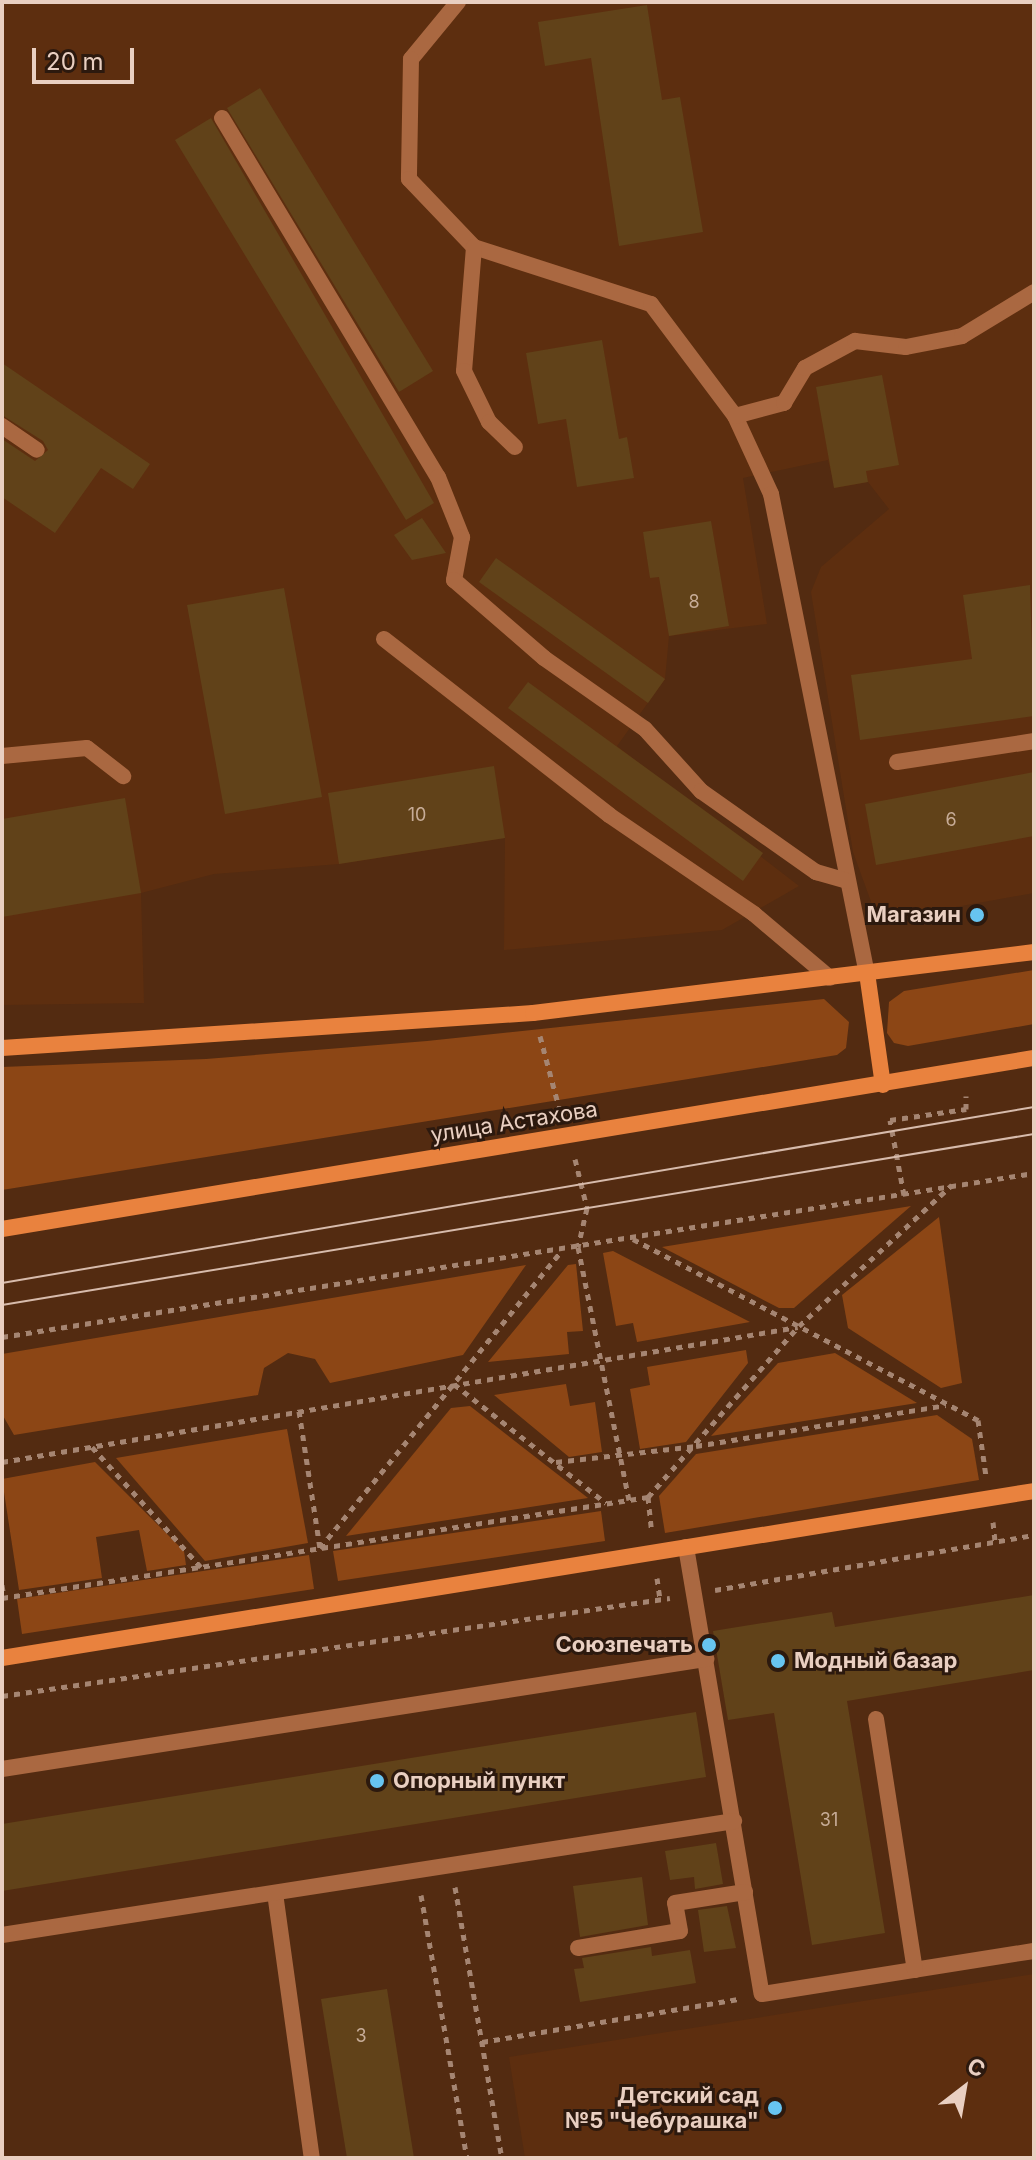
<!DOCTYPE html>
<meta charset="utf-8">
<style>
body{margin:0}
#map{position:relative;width:1036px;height:2160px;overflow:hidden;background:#532b11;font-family:Inter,sans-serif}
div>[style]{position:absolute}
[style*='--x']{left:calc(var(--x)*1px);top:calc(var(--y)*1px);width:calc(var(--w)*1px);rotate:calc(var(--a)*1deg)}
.built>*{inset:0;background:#5d2e0f}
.green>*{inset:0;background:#8c4615}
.building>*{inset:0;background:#614219}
.path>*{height:5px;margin-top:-2.5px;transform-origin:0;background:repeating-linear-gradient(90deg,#a58572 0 6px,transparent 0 12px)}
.lane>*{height:16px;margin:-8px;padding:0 8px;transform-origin:8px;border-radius:8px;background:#aa6841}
.secondary>*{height:16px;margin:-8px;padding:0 8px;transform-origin:8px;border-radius:8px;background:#e9823e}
.tram>*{height:2px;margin:-1px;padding:0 1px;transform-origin:1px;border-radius:1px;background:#d7bbac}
.dots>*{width:22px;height:22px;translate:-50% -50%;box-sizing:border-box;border:4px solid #2c190e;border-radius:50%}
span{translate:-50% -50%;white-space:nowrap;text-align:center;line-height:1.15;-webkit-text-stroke:6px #2c190e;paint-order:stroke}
.number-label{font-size:18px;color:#c7ac97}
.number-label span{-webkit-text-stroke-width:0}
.poi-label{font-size:22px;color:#e9cfc1;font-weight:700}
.right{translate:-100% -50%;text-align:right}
.left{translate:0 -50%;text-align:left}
.street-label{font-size:22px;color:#e9cfc1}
.frame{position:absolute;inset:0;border:4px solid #e9cfc1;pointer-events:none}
.north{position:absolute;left:924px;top:2048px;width:80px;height:80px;-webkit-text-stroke:6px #2c190e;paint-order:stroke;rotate:31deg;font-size:22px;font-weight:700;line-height:32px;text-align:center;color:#e9cfc1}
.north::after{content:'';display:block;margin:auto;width:28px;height:36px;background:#e9cfc1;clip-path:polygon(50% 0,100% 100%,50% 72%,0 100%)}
.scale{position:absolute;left:32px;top:48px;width:102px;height:36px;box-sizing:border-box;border:4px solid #e9cfc1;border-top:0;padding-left:10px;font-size:24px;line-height:28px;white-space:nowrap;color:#e9cfc1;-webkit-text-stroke:6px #2c190e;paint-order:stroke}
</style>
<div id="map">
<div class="built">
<i style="clip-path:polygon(2px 2px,1034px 2px,1034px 893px,878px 921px,853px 852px,811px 592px,821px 567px,889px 509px,868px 482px,835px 488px,828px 460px,743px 478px,767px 624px,669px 636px,665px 679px,617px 746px,799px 886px,722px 930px,504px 950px,505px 838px,339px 864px,214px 874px,141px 893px,144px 1003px,2px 1005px)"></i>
<i style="clip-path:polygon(1034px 1974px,1034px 2158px,525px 2158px,509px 2057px)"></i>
</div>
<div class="green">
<i style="clip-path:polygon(1034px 970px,1034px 1024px,908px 1046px,894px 1043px,887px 1033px,889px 1002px,904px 991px)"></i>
<i style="clip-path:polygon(824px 999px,849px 1022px,846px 1048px,837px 1055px,2px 1190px,2px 1067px,206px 1059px,427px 1041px)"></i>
<i style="clip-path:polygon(911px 1206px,794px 1308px,779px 1308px,662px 1247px)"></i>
<i style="clip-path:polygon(939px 1217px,962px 1383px,941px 1388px,848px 1328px,842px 1295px)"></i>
<i style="clip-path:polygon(613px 1251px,750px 1322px,637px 1342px,633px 1323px,616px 1326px,603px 1253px)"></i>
<i style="clip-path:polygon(576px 1264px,583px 1331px,567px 1332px,569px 1354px,488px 1362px,568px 1265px)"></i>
<i style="clip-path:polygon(526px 1265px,463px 1355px,330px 1383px,315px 1359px,288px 1353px,264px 1368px,258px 1395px,14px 1435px,2px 1414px,2px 1354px)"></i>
<i style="clip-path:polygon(746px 1350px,748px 1363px,686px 1442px,640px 1449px,630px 1389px,650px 1385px,647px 1367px)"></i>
<i style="clip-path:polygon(835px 1353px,917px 1403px,711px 1436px,778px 1363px)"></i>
<i style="clip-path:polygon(566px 1384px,570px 1406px,595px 1402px,602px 1452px,569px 1457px,494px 1395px)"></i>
<i style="clip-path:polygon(470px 1406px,588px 1498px,346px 1536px,451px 1408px)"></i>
<i style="clip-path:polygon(937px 1415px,972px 1439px,979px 1480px,665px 1533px,659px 1496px,696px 1454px)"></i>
<i style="clip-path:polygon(287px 1429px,308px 1543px,205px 1561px,116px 1458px)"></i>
<i style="clip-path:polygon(95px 1462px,184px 1551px,186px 1565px,147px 1571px,139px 1530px,96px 1537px,102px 1578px,19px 1590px,2px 1479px)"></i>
<i style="clip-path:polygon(601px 1511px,605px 1541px,338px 1581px,333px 1551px)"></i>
<i style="clip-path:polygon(309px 1555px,314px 1589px,22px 1634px,17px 1599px)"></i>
</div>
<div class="building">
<i style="clip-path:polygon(647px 5px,662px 100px,680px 97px,703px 232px,619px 246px,591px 58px,545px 66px,538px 22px)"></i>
<i style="clip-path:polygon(260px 88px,433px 371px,399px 392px,227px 108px)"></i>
<i style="clip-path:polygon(211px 118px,434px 503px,406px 520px,175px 140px)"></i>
<i style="clip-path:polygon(602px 340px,619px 439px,627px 437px,634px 478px,577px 487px,566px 419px,538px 424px,526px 353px)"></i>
<i style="clip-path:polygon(2px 363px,150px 464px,133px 489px,101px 468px,55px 533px,2px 497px,2px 439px,35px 461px,48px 450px,43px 441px,2px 415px)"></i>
<i style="clip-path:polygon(882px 375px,899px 465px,866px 471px,868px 482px,834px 488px,816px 387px)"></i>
<i style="clip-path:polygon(422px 518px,446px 553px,412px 560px,394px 535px)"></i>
<i style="clip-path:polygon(711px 521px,729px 626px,669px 636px,659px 577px,650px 578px,643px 532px)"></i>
<i style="clip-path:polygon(496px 558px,665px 679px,648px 703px,479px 582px)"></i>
<i style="clip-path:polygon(1030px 585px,1034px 716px,860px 740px,851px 675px,972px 659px,963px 595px)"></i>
<i style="clip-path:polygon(284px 588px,322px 797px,225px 814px,187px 605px)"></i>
<i style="clip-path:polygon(528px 682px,763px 853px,743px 881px,508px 708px)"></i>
<i style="clip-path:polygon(494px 766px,505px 838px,339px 864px,328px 793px)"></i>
<i style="clip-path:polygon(1034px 772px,1034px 836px,876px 865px,865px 804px)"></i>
<i style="clip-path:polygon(125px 798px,141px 893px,2px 917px,2px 819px)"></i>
<i style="clip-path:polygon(1034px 1595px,1034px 1670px,847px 1701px,885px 1933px,812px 1945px,774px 1713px,728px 1720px,713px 1631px,832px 1612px,835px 1627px)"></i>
<i style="clip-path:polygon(696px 1712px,706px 1777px,2px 1891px,2px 1824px)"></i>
<i style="clip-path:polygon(716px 1843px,723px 1884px,695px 1889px,694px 1877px,670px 1880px,665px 1851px)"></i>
<i style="clip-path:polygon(642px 1877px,648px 1925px,580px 1937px,573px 1886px)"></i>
<i style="clip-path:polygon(727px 1906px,736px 1948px,704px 1952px,698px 1910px)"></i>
<i style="clip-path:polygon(651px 1947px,652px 1956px,690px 1950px,696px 1983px,580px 2002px,574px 1969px,584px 1968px,582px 1958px)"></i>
<i style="clip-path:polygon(387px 1989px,414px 2158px,347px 2158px,321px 1999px)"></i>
</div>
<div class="path">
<i style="--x:1032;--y:915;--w:2;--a:0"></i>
<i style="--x:540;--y:1036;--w:78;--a:75.1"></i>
<i style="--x:575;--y:1159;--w:50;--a:76.2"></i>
<i style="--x:587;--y:1208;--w:40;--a:103"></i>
<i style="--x:578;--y:1247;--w:258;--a:78.6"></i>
<i style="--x:904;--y:1195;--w:76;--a:-100.6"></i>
<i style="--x:890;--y:1120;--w:77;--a:-8.2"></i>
<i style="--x:966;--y:1109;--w:13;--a:-90"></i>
<i style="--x:633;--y:1239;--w:390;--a:27.7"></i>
<i style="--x:978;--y:1420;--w:57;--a:81.9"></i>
<i style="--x:2;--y:1337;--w:1045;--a:-9.03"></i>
<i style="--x:454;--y:1384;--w:193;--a:38.1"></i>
<i style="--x:299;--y:1411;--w:139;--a:81.3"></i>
<i style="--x:92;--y:1447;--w:162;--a:47.8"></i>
<i style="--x:2;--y:1462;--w:807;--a:-9.63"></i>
<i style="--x:556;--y:1462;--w:141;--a:-6.5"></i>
<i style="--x:696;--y:1446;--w:253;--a:-9.3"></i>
<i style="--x:648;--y:1497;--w:31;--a:84"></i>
<i style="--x:993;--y:1522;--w:19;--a:84"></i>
<i style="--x:320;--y:1548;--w:382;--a:-50.9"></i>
<i style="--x:657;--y:1578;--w:22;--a:82"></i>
<i style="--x:2;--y:1585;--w:13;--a:81"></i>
<i style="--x:715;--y:1590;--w:324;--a:-9.8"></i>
<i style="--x:2;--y:1598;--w:654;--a:-8.89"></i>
<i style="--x:648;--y:1497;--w:228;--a:-48.6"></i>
<i style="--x:799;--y:1326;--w:208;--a:-42.7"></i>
<i style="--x:2;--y:1696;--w:675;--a:-8.35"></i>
<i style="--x:455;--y:1887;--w:275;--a:80.2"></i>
<i style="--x:421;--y:1895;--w:267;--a:80.1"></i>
<i style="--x:482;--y:2042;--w:260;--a:-9.5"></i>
</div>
<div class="lane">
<i style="--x:458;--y:2;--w:74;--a:129.5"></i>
<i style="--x:411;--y:59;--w:120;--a:91"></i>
<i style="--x:409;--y:179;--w:94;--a:46.3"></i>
<i style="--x:474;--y:247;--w:186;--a:17.9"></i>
<i style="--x:651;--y:304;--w:140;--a:53.1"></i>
<i style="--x:735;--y:416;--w:86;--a:65.2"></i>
<i style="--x:771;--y:494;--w:489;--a:78.7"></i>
<i style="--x:222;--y:118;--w:419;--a:59"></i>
<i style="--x:438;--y:477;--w:65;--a:68.2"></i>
<i style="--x:462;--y:537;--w:44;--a:100.5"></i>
<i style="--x:454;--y:580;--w:119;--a:40.9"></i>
<i style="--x:544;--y:658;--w:123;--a:35.1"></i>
<i style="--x:645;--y:729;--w:84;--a:47.9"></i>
<i style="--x:701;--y:791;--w:141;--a:35.2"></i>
<i style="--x:816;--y:872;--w:33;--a:16"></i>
<i style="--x:474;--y:247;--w:124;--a:94.6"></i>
<i style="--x:464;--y:371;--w:57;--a:63.9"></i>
<i style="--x:489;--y:422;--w:36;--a:44"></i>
<i style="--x:735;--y:416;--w:51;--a:-14.9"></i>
<i style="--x:784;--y:403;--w:41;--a:-59"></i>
<i style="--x:805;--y:368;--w:57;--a:-28.4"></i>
<i style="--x:855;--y:341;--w:51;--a:6.7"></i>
<i style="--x:906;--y:347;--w:57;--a:-11.1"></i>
<i style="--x:962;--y:336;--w:84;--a:-31.4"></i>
<i style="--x:2;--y:426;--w:42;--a:34.4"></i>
<i style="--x:384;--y:639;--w:286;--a:38"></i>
<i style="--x:609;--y:815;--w:176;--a:34.3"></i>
<i style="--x:754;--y:914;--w:99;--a:40.1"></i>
<i style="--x:2;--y:756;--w:85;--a:-5.4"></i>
<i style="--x:87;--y:748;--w:46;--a:37.9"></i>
<i style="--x:897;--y:762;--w:139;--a:-8.7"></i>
<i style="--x:686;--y:1547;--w:453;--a:80.4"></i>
<i style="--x:762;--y:1994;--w:275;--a:-9"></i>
<i style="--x:876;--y:1719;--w:254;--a:81.2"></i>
<i style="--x:2;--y:1769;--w:713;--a:-8.88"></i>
<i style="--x:275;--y:1893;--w:268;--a:82.1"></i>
<i style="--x:2;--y:1935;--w:741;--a:-8.85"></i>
<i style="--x:578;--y:1948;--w:103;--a:-9.5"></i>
<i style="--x:680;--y:1931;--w:28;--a:-100"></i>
<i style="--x:675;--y:1903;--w:71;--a:-8.9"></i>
</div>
<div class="secondary">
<i style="--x:867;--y:973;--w:113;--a:81.9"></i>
<i style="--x:2;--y:1048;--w:532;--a:-3.77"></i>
<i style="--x:533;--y:1013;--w:505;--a:-6.94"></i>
<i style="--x:2;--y:1229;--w:1046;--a:-9.41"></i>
<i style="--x:2;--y:1658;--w:1045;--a:-9.19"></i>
</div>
<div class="tram">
<i style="--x:2;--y:1283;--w:1047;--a:-9.68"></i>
<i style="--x:2;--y:1305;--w:1046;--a:-9.41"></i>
</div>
<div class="dots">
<i style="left:977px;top:915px;background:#67c4f0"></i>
<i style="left:709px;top:1645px;background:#67c4f0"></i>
<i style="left:778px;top:1661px;background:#67c4f0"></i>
<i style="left:377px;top:1781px;background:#67c4f0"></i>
<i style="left:775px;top:2108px;background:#67c4f0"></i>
</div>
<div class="number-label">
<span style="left:694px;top:602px">8</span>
<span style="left:417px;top:815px">10</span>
<span style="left:951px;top:820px">6</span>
<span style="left:829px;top:1820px">31</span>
<span style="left:361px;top:2036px">3</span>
</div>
<div class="poi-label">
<span class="right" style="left:961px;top:915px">Магазин</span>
<span class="right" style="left:693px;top:1645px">Союзпечать</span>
<span class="left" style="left:794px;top:1661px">Модный базар</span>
<span class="left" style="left:393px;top:1781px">Опорный пункт</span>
<span class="right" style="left:759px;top:2108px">Детский сад<br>№5 "Чебурашка"</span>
</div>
<div class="street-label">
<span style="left:514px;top:1122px;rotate:-9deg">улица Астахова</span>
</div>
<div class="frame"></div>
<div class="north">С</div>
<div class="scale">20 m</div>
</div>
